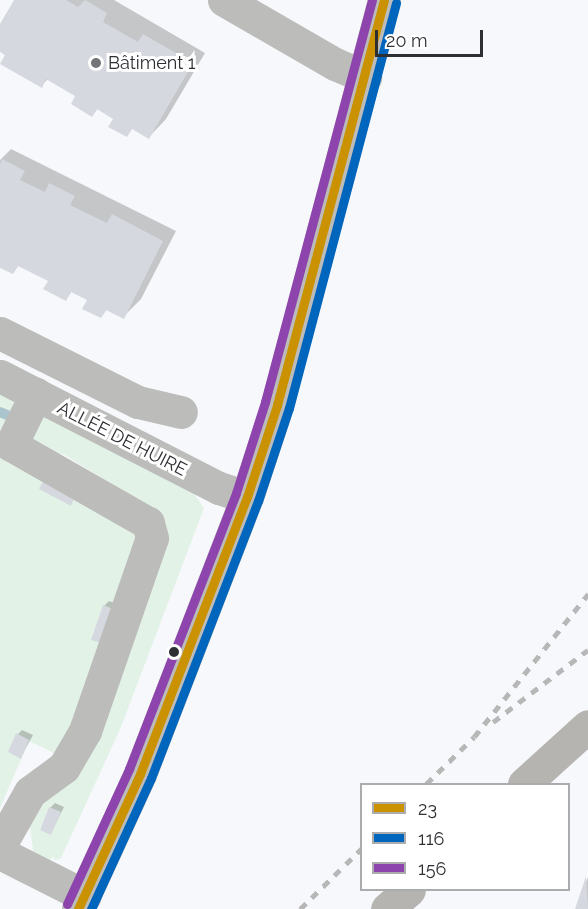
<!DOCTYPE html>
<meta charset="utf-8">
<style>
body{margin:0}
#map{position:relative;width:588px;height:909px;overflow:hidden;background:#f6f8fb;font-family:Raleway,sans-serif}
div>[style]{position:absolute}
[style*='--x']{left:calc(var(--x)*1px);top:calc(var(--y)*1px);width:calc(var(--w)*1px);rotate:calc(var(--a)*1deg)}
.green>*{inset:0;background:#e3f2e7}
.shadow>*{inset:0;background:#0003}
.stream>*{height:10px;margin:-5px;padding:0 5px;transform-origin:5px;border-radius:5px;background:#abc5ce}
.building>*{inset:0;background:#d5d9df}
.minor>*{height:33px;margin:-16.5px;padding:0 16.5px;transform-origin:16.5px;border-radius:16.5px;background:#bcbcba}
.major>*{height:33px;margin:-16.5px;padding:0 16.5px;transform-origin:16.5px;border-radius:16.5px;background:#b5b4b1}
.rail>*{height:4.5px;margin-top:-2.25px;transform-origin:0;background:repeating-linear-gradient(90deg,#b7b7b7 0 8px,transparent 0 16px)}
.bus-1>*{height:9px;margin:-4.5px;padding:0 4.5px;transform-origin:4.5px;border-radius:4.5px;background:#ca9200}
.bus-2>*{height:9px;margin:-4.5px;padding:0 4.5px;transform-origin:4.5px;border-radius:4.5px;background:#0065bd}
.bus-3>*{height:9px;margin:-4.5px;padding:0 4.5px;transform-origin:4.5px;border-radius:4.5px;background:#8e44ad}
.dots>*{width:16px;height:16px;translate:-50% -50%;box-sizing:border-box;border:3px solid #fff;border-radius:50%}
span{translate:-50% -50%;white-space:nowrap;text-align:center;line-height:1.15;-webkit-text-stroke:6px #fff;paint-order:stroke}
.poi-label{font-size:18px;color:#2d2f33}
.left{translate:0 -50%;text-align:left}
.street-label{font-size:18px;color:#2d2f33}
.legend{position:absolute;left:360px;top:783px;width:210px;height:108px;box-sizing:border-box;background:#fff;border:2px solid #abacad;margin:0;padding:8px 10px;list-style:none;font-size:18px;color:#2d2f33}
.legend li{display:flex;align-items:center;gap:12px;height:30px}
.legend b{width:30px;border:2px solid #abacad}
.scale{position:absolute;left:375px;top:30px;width:108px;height:27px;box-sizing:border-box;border:3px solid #2d2f33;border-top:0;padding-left:8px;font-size:18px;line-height:21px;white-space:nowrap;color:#2d2f33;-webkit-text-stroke:4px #fff;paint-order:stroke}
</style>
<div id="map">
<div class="green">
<i style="clip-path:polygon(0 387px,18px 400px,0 431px)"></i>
<i style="clip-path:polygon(evenodd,48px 414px,198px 490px,195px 495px,204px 508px,121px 727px,61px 858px,56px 860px,52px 857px,48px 864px,34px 857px,29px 820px,36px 809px,58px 789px,153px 561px,123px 491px,65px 455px,37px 448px,28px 438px,40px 417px,48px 414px,49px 807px,60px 812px,51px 834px,40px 830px,49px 807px)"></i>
<i style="clip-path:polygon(0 449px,142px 538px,62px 757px,29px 741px,0 808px)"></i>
</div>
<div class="shadow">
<i style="clip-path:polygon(16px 0,114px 0,205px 53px,166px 119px,149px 137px,133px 128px,126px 135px,115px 119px,98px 108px,92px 116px,77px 96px,48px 79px,41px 86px,0 51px,0 27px)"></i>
<i style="clip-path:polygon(11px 149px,176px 231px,141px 299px,123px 317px,107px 309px,101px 317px,90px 300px,72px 291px,66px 299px,50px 280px,19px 265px,13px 273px,0 266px,0 160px)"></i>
<i style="clip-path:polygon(109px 601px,120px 605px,110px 637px,104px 606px)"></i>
<i style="clip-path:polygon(22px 730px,33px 735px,21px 757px,18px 734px)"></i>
<i style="clip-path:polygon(55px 803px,64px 807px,51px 833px,50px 808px)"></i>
<i style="clip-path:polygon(588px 877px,588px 909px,577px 909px)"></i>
</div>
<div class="stream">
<i style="--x:0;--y:412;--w:8;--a:23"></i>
</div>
<div class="building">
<i style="clip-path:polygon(14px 0,66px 0,78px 7px,85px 0,107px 13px,103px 22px,138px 42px,143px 34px,193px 63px,149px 139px,132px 129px,127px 137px,108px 127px,113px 119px,97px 109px,92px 117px,71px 104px,75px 96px,46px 79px,42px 88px,0 64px,5px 55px,0 52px,0 24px)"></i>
<i style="clip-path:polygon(2px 159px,25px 171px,20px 180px,45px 192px,49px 183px,75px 196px,70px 205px,107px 223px,112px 214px,163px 241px,124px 319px,106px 310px,101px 318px,82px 309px,87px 300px,71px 292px,66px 301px,43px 289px,48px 281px,18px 266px,13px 274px,0 268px,0 164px)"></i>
<i style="clip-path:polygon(45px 477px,77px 492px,71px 506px,39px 489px)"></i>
<i style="clip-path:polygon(103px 605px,116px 610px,105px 644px,91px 640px)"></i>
<i style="clip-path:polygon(16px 733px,29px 740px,21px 759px,8px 752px)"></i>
<i style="clip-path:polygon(49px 807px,61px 812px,51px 835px,40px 830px)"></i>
<i style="clip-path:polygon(586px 876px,588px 909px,575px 909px)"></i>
</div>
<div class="minor">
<i style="--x:224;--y:0;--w:128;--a:30"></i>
<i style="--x:335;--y:64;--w:33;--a:23"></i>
<i style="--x:0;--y:333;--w:154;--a:26.6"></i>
<i style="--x:138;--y:402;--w:44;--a:13.1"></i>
<i style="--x:0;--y:376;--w:246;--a:27.1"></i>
<i style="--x:219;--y:488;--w:29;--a:18"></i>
<i style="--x:0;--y:845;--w:61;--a:-60.5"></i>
<i style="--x:30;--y:792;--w:42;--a:-36.3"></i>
<i style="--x:64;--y:767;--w:42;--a:-59.7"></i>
<i style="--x:85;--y:731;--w:204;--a:-70.9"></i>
<i style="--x:152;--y:538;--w:16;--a:-105"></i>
<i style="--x:148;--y:523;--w:158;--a:-150.3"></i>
<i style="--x:11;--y:445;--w:57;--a:-63.9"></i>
<i style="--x:0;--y:853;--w:95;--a:26.8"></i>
<i style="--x:78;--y:909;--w:149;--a:-65.3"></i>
<i style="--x:140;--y:774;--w:297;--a:-68.9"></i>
<i style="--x:247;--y:497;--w:97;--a:-71.9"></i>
<i style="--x:277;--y:405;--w:419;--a:-75.2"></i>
</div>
<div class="major">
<i style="--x:524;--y:784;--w:86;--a:-42.2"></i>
<i style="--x:387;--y:909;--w:29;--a:-41"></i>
</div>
<div class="rail">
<i style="--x:493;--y:722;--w:119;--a:-37.2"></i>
<i style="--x:426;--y:784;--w:67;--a:-44.4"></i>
<i style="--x:474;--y:737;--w:183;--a:-51.4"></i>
<i style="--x:300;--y:909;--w:87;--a:-44.5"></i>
</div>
<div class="bus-1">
<i style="--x:78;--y:909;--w:149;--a:-65.3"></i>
<i style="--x:140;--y:774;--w:297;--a:-68.9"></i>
<i style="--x:247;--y:497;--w:97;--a:-71.9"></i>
<i style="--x:277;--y:405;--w:419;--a:-75.2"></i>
</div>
<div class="bus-2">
<i style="--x:91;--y:909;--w:144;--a:-65.4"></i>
<i style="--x:151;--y:778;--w:297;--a:-68.9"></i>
<i style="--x:258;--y:501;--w:98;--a:-71.6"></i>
<i style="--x:289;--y:408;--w:419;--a:-75.2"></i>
</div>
<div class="bus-3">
<i style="--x:67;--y:904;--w:149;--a:-65.3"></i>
<i style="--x:129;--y:769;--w:296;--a:-68.8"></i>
<i style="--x:236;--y:493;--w:96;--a:-72.3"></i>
<i style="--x:265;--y:402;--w:416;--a:-75.1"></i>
</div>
<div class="dots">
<i style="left:96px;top:63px;background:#737579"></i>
<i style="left:174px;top:652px;background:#2d2f33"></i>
</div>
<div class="poi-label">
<span class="left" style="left:108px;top:63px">Bâtiment 1</span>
</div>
<div class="street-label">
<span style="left:122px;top:439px;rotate:27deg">ALLÉE DE HUIRE</span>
</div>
<ul class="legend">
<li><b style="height:8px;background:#ca9200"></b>23</li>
<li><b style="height:8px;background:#0065bd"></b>116</li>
<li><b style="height:8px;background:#8e44ad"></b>156</li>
</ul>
<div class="scale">20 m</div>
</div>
